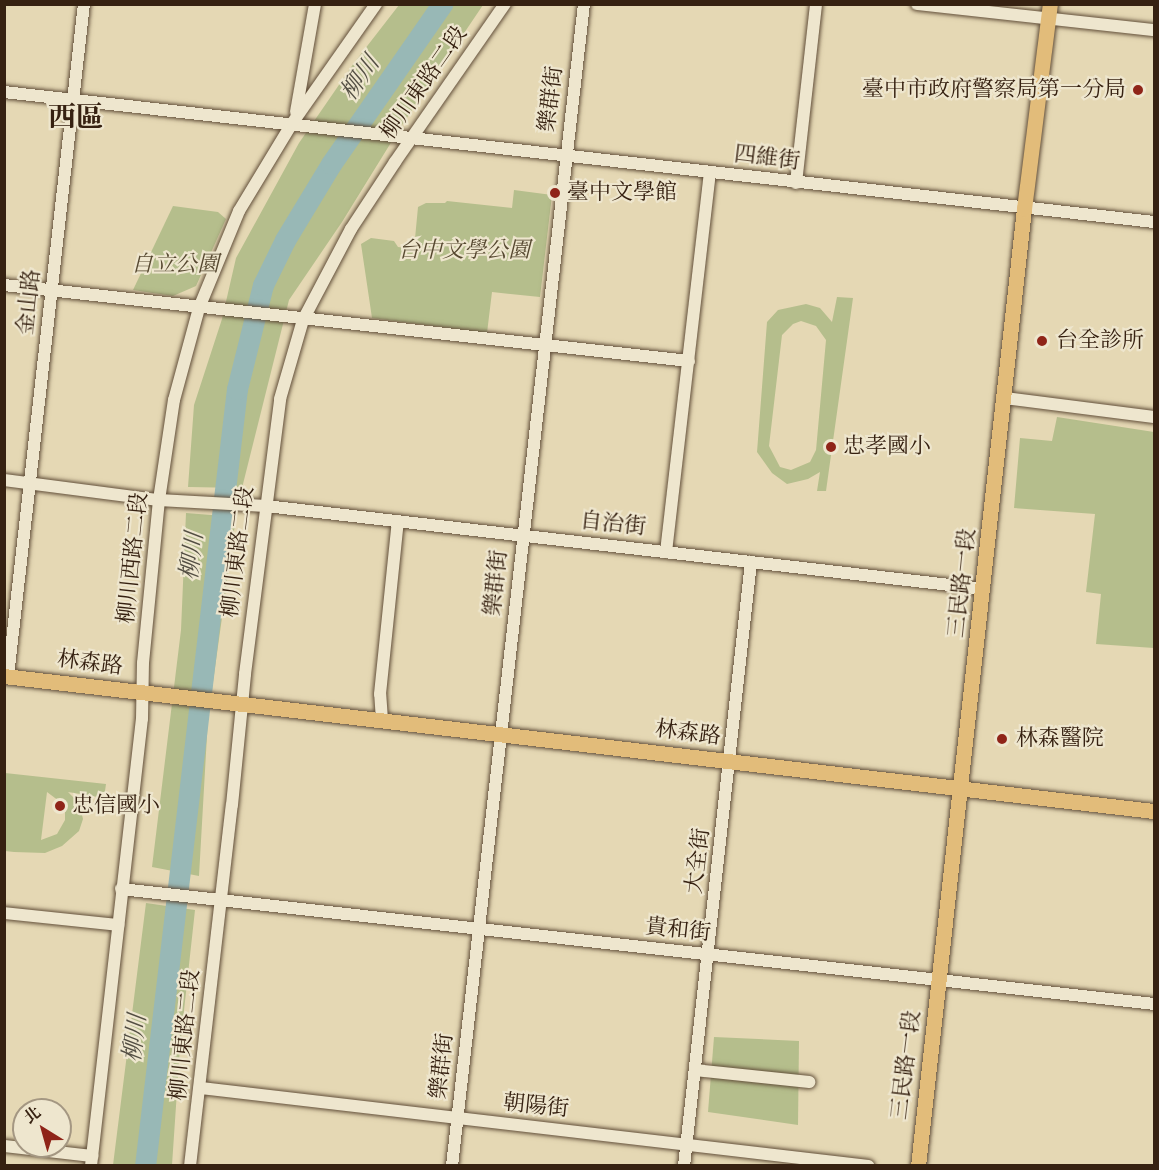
<!DOCTYPE html>
<meta charset="utf-8">
<style>
body{margin:0}
#map{position:relative;width:1159px;height:1170px;overflow:hidden;background:#e5d8b4;font-family:Cardo,"Noto Serif TC",serif}
div>[style]{position:absolute}
[style*='--x']{left:calc(var(--x)*1px);top:calc(var(--y)*1px);width:calc(var(--w)*1px);rotate:calc(var(--a)*1deg)}
.green>*{inset:0;background:#b5be8c}
.river>*{height:21px;margin:-10.5px;padding:0 10.5px;transform-origin:10.5px;border-radius:10.5px;background:#98b8b6}
.roads{filter:drop-shadow(0 0 2px #624f3a) drop-shadow(0 0 2px #624f3a)}
.minor>*{height:12px;margin:-6px;padding:0 6px;transform-origin:6px;border-radius:6px;background:#eee6ce}
.major>*{height:15px;margin:-7.5px;padding:0 7.5px;transform-origin:7.5px;border-radius:7.5px;background:#e2bc7a}
.dots>*{width:16px;height:16px;translate:-50% -50%;box-sizing:border-box;border:3px solid #eee6ce;border-radius:50%}
span{translate:-50% -50%;white-space:nowrap;text-align:center;line-height:1.15;-webkit-text-stroke:4.5px #eee6ce;paint-order:stroke}
.street-label{font-size:22px;color:#362111}
.poi-label{font-size:22px;color:#362111}
.right{translate:-100% -50%;text-align:right}
.left{translate:0 -50%;text-align:left}
.park-label{font-size:22px;color:#564830;font-style:italic}
.water-label{font-size:24px;color:#534e43;font-style:italic}
.district-label{font-size:28px;color:#362111;font-weight:700}
.frame{position:absolute;inset:0;border:6px solid #362111;pointer-events:none}
.north{position:absolute;left:12px;top:1098px;width:60px;height:60px;box-sizing:border-box;background:#eee6ce;border:2px solid #a49782;border-radius:50%;rotate:323deg;font-size:16px;font-weight:700;line-height:24px;text-align:center;color:#362111}
.north::after{content:'';display:block;margin:auto;width:21px;height:27px;background:#8f2418;clip-path:polygon(50% 0,100% 100%,50% 72%,0 100%)}
</style>
<div id="map">
<div class="green">
<i style="clip-path:polygon(399px 5px,483px 5px,400px 128px,342px 222px,289px 300px,242px 488px,188px 487px,194px 405px,222px 319px,236px 258px,299px 143px,354px 63px)"></i>
<i style="clip-path:polygon(514px 190px,552px 195px,540px 297px,492px 292px,487px 333px,372px 318px,361px 244px,371px 238px,394px 241px,398px 247px,414px 249px,418px 207px,426px 203px,445px 203px,447px 201px,512px 208px)"></i>
<i style="clip-path:polygon(173px 206px,218px 212px,226px 219px,196px 286px,173px 296px,133px 290px)"></i>
<i style="clip-path:polygon(evenodd,837px 297px,853px 298px,826px 491px,817px 491px,820px 472px,808px 479px,787px 484px,772px 473px,757px 452px,767px 322px,778px 310px,806px 304px,820px 308px,832px 322px,837px 297px,801px 321px,816px 326px,826px 340px,816px 450px,810px 462px,791px 470px,780px 467px,769px 446px,782px 335px,793px 324px,801px 321px)"></i>
<i style="clip-path:polygon(1057px 417px,1154px 432px,1154px 648px,1096px 644px,1101px 594px,1086px 592px,1095px 514px,1014px 508px,1020px 438px,1052px 441px)"></i>
<i style="clip-path:polygon(186px 513px,236px 517px,208px 718px,199px 876px,152px 867px,181px 630px)"></i>
<i style="clip-path:polygon(evenodd,5px 773px,106px 784px,104px 798px,68px 792px,79px 803px,83px 819px,79px 831px,62px 846px,45px 853px,14px 852px,5px 851px,5px 773px,47px 792px,59px 801px,65px 810px,65px 820px,57px 834px,41px 840px,47px 792px)"></i>
<i style="clip-path:polygon(146px 903px,195px 910px,180px 1047px,172px 1165px,113px 1165px)"></i>
<i style="clip-path:polygon(714px 1037px,799px 1041px,798px 1125px,708px 1112px)"></i>
</div>
<div class="river">
<i style="--x:145;--y:1166;--w:782;--a:-83.25"></i>
<i style="--x:237;--y:389;--w:107;--a:-76"></i>
<i style="--x:263;--y:285;--w:50;--a:-63.9"></i>
<i style="--x:285;--y:240;--w:89;--a:-58.8"></i>
<i style="--x:331;--y:164;--w:195;--a:-55.2"></i>
</div>
<div class="roads">
<div class="minor">
<i style="--x:917;--y:4;--w:238;--a:6.3"></i>
<i style="--x:4;--y:92;--w:1157;--a:6.45"></i>
<i style="--x:296;--y:112;--w:110;--a:-80"></i>
<i style="--x:796;--y:183;--w:180;--a:-83.6"></i>
<i style="--x:4;--y:285;--w:689;--a:6.33"></i>
<i style="--x:1005;--y:398;--w:150;--a:7.3"></i>
<i style="--x:4;--y:480;--w:156;--a:7.4"></i>
<i style="--x:159;--y:500;--w:107;--a:3.2"></i>
<i style="--x:266;--y:506;--w:723;--a:6.59"></i>
<i style="--x:666;--y:552;--w:382;--a:-83.4"></i>
<i style="--x:8;--y:676;--w:676;--a:-83.55"></i>
<i style="--x:382;--y:720;--w:26;--a:-94"></i>
<i style="--x:380;--y:694;--w:174;--a:-84.1"></i>
<i style="--x:121;--y:889;--w:1039;--a:6.35"></i>
<i style="--x:4;--y:913;--w:115;--a:6"></i>
<i style="--x:695;--y:1070;--w:115;--a:6"></i>
<i style="--x:201;--y:1088;--w:672;--a:6.67"></i>
<i style="--x:4;--y:1146;--w:89;--a:6.5"></i>
<i style="--x:91;--y:1166;--w:450;--a:-83.5"></i>
<i style="--x:142;--y:719;--w:56;--a:-89"></i>
<i style="--x:143;--y:663;--w:164;--a:-84.4"></i>
<i style="--x:159;--y:500;--w:101;--a:-81.5"></i>
<i style="--x:174;--y:400;--w:95;--a:-74.8"></i>
<i style="--x:199;--y:308;--w:105;--a:-67.6"></i>
<i style="--x:239;--y:211;--w:100;--a:-58.8"></i>
<i style="--x:291;--y:125;--w:148;--a:-54.9"></i>
<i style="--x:190;--y:1166;--w:363;--a:-83.4"></i>
<i style="--x:232;--y:805;--w:132;--a:-84.3"></i>
<i style="--x:245;--y:674;--w:277;--a:-82.7"></i>
<i style="--x:280;--y:399;--w:82;--a:-73.8"></i>
<i style="--x:303;--y:320;--w:103;--a:-62.2"></i>
<i style="--x:351;--y:229;--w:80;--a:-56.7"></i>
<i style="--x:395;--y:162;--w:193;--a:-55.2"></i>
<i style="--x:452;--y:1166;--w:1169;--a:-83.52"></i>
<i style="--x:684;--y:1166;--w:608;--a:-83.67"></i>
</div>
<div class="major">
<i style="--x:4;--y:676;--w:1158;--a:6.7"></i>
<i style="--x:918;--y:1166;--w:963;--a:-83.68"></i>
<i style="--x:1024;--y:209;--w:207;--a:-82.8"></i>
</div>
</div>
<div class="dots">
<i style="left:1138px;top:90px;background:#8f2418"></i>
<i style="left:555px;top:193px;background:#8f2418"></i>
<i style="left:1042px;top:341px;background:#8f2418"></i>
<i style="left:831px;top:447px;background:#8f2418"></i>
<i style="left:1002px;top:739px;background:#8f2418"></i>
<i style="left:60px;top:806px;background:#8f2418"></i>
</div>
<div class="street-label">
<span style="left:424px;top:83px;rotate:-55deg">柳川東路二段</span>
<span style="left:551px;top:99px;rotate:-83deg">樂群街</span>
<span style="left:767px;top:158px;rotate:7deg">四維街</span>
<span style="left:29px;top:302px;rotate:-84deg">金山路</span>
<span style="left:613px;top:524px;rotate:6deg">自治街</span>
<span style="left:238px;top:552px;rotate:-83deg">柳川東路二段</span>
<span style="left:133px;top:558px;rotate:-84deg">柳川西路二段</span>
<span style="left:496px;top:583px;rotate:-84deg">樂群街</span>
<span style="left:962px;top:583px;rotate:-84deg">三民路一段</span>
<span style="left:90px;top:663px;rotate:7deg">林森路</span>
<span style="left:688px;top:733px;rotate:7deg">林森路</span>
<span style="left:698px;top:861px;rotate:-83deg">大全街</span>
<span style="left:678px;top:930px;rotate:6deg">貴和街</span>
<span style="left:185px;top:1035px;rotate:-84deg">柳川東路二段</span>
<span style="left:906px;top:1065px;rotate:-83deg">三民路一段</span>
<span style="left:442px;top:1066px;rotate:-84deg">樂群街</span>
<span style="left:536px;top:1106px;rotate:6deg">朝陽街</span>
</div>
<div class="poi-label">
<span class="right" style="left:1126px;top:90px">臺中市政府警察局第一分局</span>
<span class="left" style="left:567px;top:193px">臺中文學館</span>
<span class="left" style="left:1056px;top:341px">台全診所</span>
<span class="left" style="left:843px;top:447px">忠孝國小</span>
<span class="left" style="left:1016px;top:739px">林森醫院</span>
<span class="left" style="left:72px;top:806px">忠信國小</span>
</div>
<div class="park-label">
<span style="left:464px;top:251px">台中文學公園</span>
<span style="left:175px;top:265px">自立公園</span>
</div>
<div class="water-label">
<span style="left:360px;top:78px;rotate:-55deg">柳川</span>
<span style="left:192px;top:556px;rotate:-83deg">柳川</span>
<span style="left:135px;top:1038px;rotate:-83deg">柳川</span>
</div>
<div class="district-label">
<span style="left:76px;top:117px">西區</span>
</div>
<div class="frame"></div>
<div class="north">北</div>
</div>
